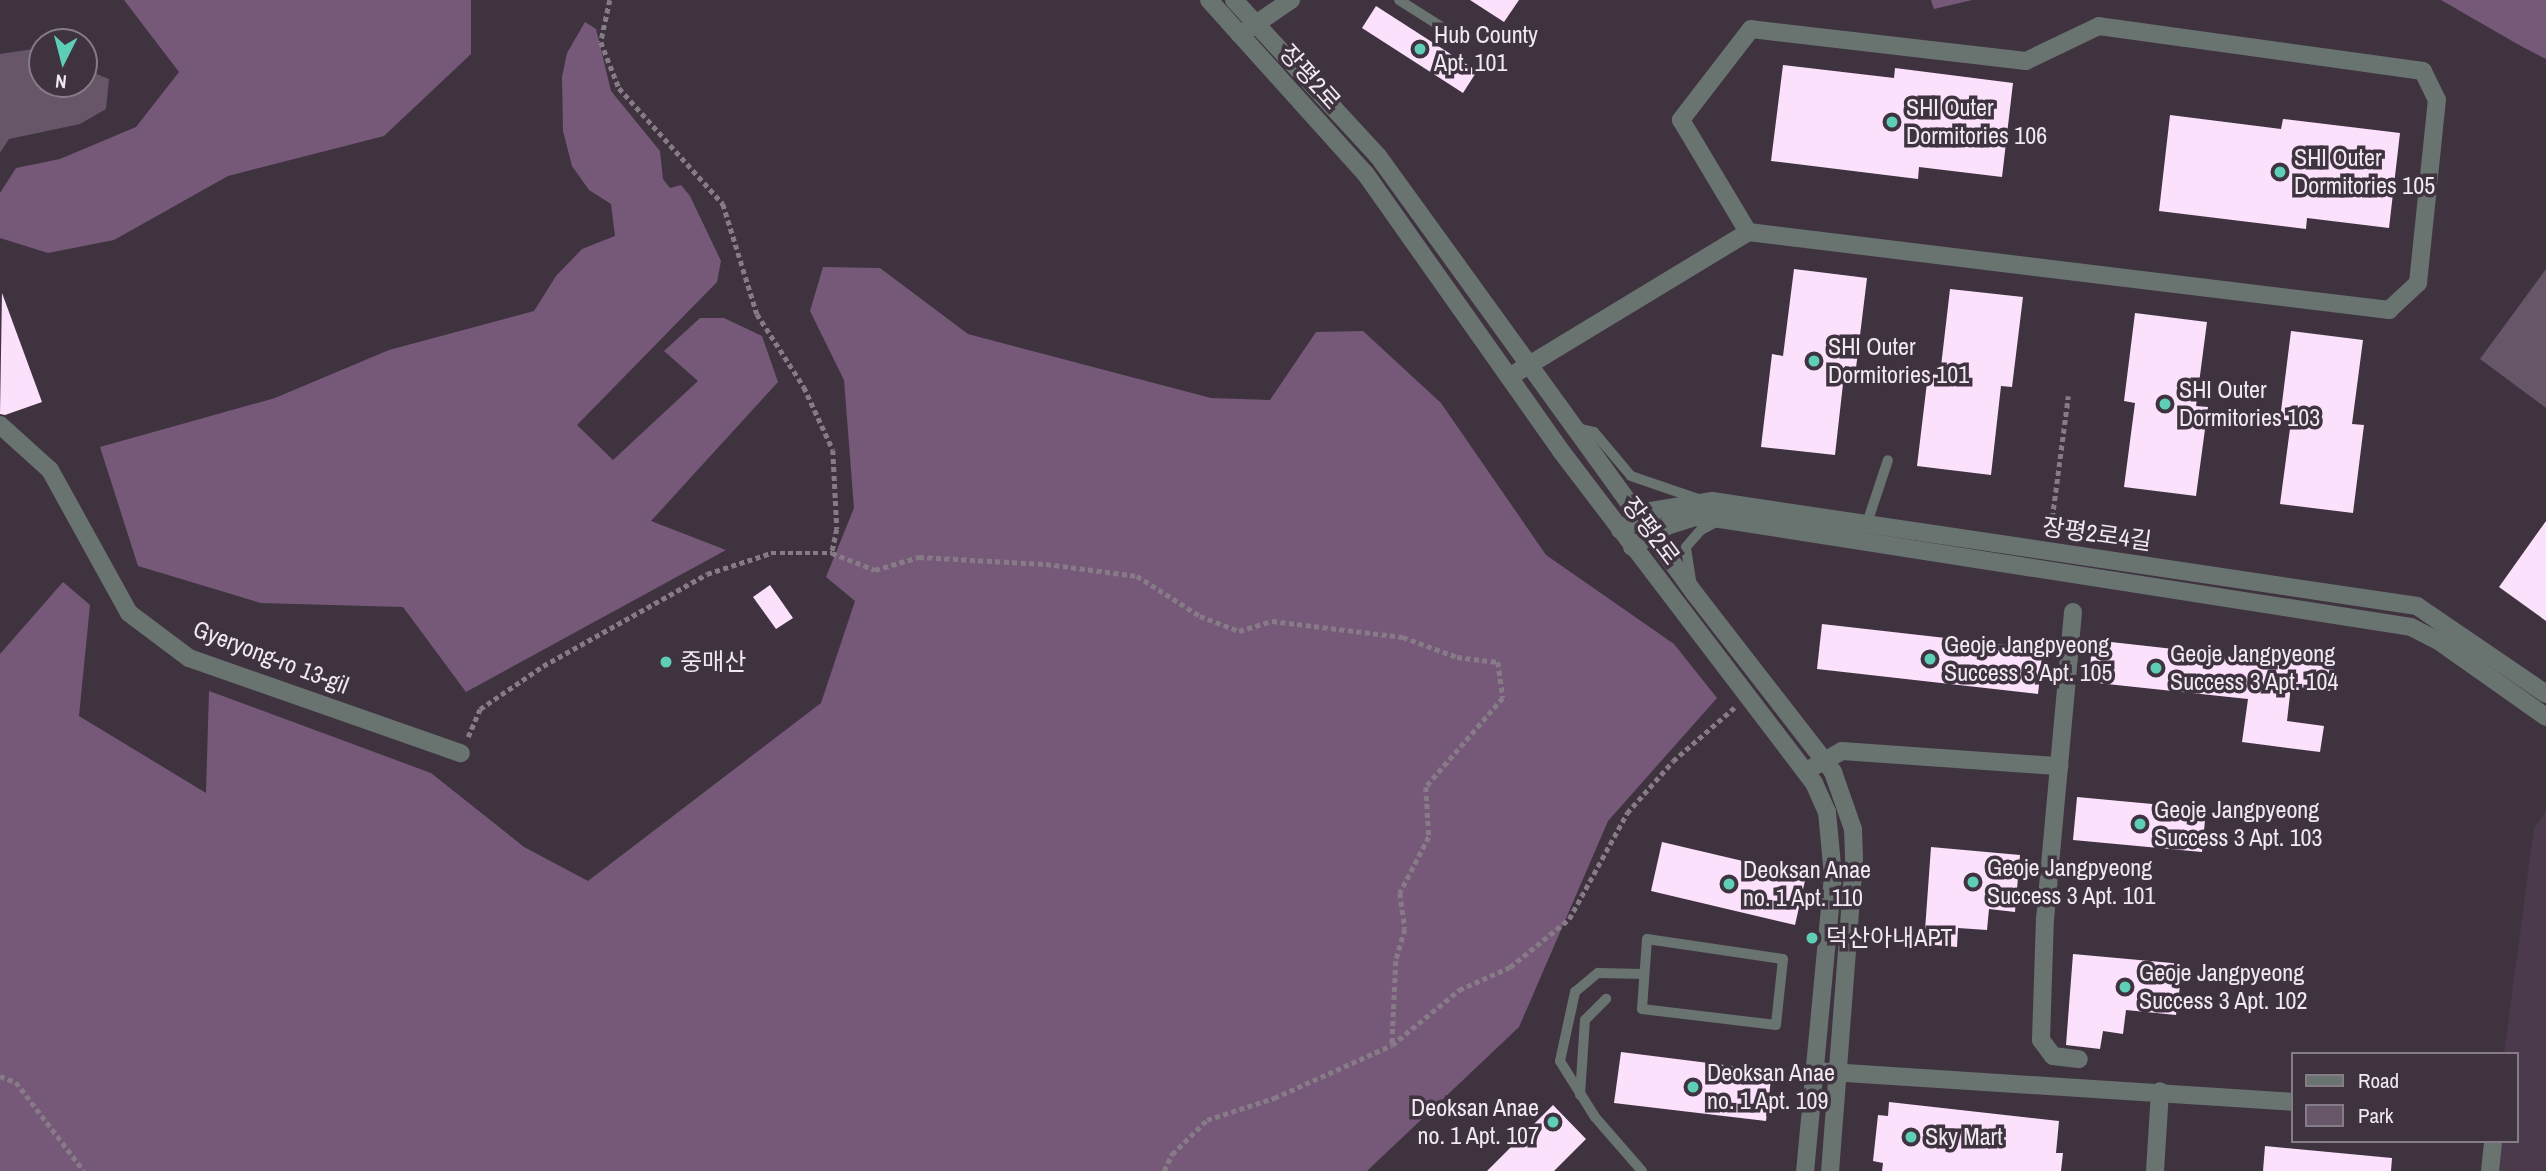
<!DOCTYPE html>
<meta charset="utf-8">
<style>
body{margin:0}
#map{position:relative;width:2546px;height:1171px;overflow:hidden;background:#3f3340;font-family:"Archivo Narrow","Noto Sans KR",sans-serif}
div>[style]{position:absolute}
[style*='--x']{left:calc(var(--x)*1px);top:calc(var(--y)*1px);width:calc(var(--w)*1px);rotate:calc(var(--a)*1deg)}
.built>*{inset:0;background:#4a3a4c}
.green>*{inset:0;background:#675568}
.forest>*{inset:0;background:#765978}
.building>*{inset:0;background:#fce1fd}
.path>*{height:4.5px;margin-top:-2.25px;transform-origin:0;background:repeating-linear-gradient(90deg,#867b86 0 5px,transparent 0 8.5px)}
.service>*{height:10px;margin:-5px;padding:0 5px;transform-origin:5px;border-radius:5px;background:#697370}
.minor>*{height:18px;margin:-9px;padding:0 9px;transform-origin:9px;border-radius:9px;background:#697370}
.tertiary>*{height:18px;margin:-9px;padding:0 9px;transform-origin:9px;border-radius:9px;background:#697370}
.dots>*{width:19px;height:19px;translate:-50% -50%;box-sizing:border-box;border:4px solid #3f3340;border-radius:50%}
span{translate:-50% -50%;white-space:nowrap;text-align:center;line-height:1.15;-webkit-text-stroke:7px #3f3340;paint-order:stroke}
.poi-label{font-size:24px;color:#f1e9f1}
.left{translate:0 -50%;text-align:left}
.right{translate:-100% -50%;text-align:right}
.street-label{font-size:24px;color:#f1e9f1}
.legend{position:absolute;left:2291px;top:1052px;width:228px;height:91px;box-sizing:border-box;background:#3f3340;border:2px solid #867c87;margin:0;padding:9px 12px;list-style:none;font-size:21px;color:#f1e9f1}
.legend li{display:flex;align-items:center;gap:14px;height:35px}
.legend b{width:35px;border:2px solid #867c87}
.north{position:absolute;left:28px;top:28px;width:70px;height:70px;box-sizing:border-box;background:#3f3340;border:2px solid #867c87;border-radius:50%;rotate:186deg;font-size:19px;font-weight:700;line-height:28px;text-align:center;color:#f1e9f1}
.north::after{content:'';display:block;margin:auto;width:24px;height:32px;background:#5eceb7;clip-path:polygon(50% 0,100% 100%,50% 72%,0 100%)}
</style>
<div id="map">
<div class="built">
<i style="clip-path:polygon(2546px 811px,2546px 1171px,2490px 1171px,2493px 1141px,2516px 1141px,2516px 1054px,2504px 1054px,2534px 828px)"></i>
</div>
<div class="green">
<i style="clip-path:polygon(33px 49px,42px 52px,42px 84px,84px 84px,84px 69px,109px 79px,106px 109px,80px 124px,9px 139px,0 153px,0 54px)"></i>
<i style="clip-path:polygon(2546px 269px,2546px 408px,2480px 359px)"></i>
</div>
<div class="forest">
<i style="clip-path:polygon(124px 0,471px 0,471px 54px,384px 136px,228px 176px,114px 240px,48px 253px,0 238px,0 193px,16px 168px,60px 159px,136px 127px,179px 72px)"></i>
<i style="clip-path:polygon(1931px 0,1972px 0,1934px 9px)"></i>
<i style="clip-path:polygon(2441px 0,2546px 0,2546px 59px,2519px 45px)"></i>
<i style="clip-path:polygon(585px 22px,596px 29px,611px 91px,660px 151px,663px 179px,670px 188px,681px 185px,690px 196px,721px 261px,717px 282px,577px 425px,613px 460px,698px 381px,664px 351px,700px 318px,724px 318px,762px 336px,778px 382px,651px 521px,726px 550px,466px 692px,403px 607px,261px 603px,138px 566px,100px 447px,275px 398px,389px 350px,534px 311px,556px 276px,582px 249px,615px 236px,611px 204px,589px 190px,572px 166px,563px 131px,562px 77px,567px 53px)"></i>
<i style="clip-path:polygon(823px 267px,880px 268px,968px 334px,1211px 398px,1270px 400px,1316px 332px,1363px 331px,1441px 403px,1546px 555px,1674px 644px,1717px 698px,1608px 821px,1519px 1027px,1367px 1171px,0 1171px,0 654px,63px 582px,90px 605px,79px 716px,206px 793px,209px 691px,431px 773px,524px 847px,588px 881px,821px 703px,855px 601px,826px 577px,854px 508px,844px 380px,810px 311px)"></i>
</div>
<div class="building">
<i style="clip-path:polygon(1470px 0,1519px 0,1504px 22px)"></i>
<i style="clip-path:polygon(1376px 6px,1477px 71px,1463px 93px,1362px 28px)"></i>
<i style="clip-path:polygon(1783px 65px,1894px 78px,1895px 68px,2013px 83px,2002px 177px,1919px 167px,1918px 179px,1771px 161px)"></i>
<i style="clip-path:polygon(2170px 115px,2281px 129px,2283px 119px,2400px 133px,2389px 228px,2307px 218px,2306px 229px,2159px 211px)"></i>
<i style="clip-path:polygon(1794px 269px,1867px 278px,1856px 368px,1845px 366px,1835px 455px,1761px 447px,1772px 354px,1783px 356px)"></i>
<i style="clip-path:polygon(1950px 289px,2023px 297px,2012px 387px,2001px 386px,1991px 475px,1917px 466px,1928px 374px,1940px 375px)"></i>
<i style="clip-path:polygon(2px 293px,42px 402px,5px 415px,0 414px)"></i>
<i style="clip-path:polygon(2135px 313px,2207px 322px,2196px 406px,2208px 407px,2196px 496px,2124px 487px,2135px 403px,2124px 401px)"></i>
<i style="clip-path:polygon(2291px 331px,2363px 340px,2352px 424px,2364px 425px,2353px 513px,2280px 504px,2291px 421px,2280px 419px)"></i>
<i style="clip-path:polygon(2546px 521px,2546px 621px,2499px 587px)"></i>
<i style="clip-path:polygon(770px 585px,793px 618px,776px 629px,753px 597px)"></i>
<i style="clip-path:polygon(1822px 624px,2043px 649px,2038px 694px,1817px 669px)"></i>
<i style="clip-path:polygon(2093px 640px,2334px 667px,2330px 691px,2291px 686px,2287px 721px,2324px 726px,2320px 752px,2242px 742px,2248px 699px,2088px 682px)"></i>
<i style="clip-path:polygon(2077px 797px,2206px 809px,2202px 852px,2073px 840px)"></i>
<i style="clip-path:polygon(1662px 842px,1806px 876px,1795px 925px,1651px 891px)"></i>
<i style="clip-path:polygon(1931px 847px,2020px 855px,2015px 912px,1989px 909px,1987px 930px,1958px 928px,1957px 947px,1924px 944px)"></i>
<i style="clip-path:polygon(2073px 954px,2183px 964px,2176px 1015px,2126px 1010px,2123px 1034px,2103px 1031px,2100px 1049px,2066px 1045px)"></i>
<i style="clip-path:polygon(1621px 1052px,1772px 1071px,1766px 1121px,1614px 1103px)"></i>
<i style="clip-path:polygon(1889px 1102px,2059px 1121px,2056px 1153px,2063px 1153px,2061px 1171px,1882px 1171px,1883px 1163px,1873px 1161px,1878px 1115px,1888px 1116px)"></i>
<i style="clip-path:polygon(1553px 1105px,1586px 1139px,1554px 1171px,1487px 1171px)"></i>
<i style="clip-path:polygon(2265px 1146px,2392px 1158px,2391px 1171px,2263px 1171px)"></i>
</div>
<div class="path">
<i style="--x:610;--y:0;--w:43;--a:102.1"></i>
<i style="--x:601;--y:42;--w:49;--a:68.6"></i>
<i style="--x:619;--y:88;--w:156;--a:48.1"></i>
<i style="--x:723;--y:204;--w:115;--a:72.8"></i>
<i style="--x:757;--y:314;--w:87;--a:57.2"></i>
<i style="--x:804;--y:387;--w:69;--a:65.3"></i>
<i style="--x:833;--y:450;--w:79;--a:87.1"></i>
<i style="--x:837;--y:529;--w:25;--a:102"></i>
<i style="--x:832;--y:553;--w:46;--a:21.6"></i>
<i style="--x:875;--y:570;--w:46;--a:-16.5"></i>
<i style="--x:919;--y:557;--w:127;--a:3.2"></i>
<i style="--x:1046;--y:564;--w:92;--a:7.5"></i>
<i style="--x:1137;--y:576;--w:75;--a:32.4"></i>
<i style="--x:1200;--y:616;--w:42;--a:21"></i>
<i style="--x:1239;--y:631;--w:34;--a:-17"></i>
<i style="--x:1272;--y:621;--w:132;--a:7"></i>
<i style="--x:1403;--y:637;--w:58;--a:20.3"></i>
<i style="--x:1457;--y:657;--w:41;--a:7"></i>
<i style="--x:1498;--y:662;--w:36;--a:82"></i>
<i style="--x:1503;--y:698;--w:118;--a:130.9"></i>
<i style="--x:1426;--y:787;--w:50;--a:86.6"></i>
<i style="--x:1429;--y:837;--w:63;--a:117.4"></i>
<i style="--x:1400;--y:893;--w:36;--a:82"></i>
<i style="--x:1405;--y:929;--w:33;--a:106"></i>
<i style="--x:1396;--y:961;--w:84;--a:92.7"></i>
<i style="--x:2051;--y:526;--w:131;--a:-82.5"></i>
<i style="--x:468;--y:737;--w:30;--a:-67"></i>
<i style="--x:480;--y:709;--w:76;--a:-34.3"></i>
<i style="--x:543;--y:666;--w:188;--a:-29.3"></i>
<i style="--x:707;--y:574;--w:67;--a:-18.2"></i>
<i style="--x:771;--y:553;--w:61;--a:0"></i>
<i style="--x:0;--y:1076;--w:17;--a:21"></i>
<i style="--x:16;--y:1082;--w:112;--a:52.6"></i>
<i style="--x:1164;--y:1171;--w:19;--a:-65"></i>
<i style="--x:1172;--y:1154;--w:49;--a:-44.2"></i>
<i style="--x:1207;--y:1120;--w:71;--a:-18.2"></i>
<i style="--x:1274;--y:1098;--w:129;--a:-24.2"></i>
<i style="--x:1392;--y:1045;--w:87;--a:-39.4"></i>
<i style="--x:1459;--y:990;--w:56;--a:-24.3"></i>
<i style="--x:1510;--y:967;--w:76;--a:-39.1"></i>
<i style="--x:1569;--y:919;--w:121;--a:-61.3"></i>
<i style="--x:1627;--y:813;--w:69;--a:-48.5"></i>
<i style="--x:1673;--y:761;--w:82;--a:-41.1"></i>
</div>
<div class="service">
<i style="--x:1399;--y:0;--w:58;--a:32.3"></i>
<i style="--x:1577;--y:428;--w:17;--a:13"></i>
<i style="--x:1594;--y:432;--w:57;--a:49.9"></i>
<i style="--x:1631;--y:476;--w:71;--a:18.9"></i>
<i style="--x:1861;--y:541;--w:85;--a:-71.6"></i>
<i style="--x:1691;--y:580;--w:33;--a:-99"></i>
<i style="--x:1686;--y:547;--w:23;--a:-49"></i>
<i style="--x:1701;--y:530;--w:19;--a:-28"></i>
<i style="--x:1647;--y:939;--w:137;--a:8.4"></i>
<i style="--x:1783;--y:959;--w:66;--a:96.1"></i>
<i style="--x:1776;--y:1025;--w:135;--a:-173.2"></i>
<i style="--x:1642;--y:1009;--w:70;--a:-85.9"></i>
<i style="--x:1580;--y:1095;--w:75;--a:-86.2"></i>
<i style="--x:1585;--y:1020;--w:30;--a:-45"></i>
<i style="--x:1642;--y:1171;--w:72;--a:-131"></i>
<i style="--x:1595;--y:1117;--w:66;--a:-122"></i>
<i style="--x:1560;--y:1061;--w:71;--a:-77.7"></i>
<i style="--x:1575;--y:992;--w:30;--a:-40"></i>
<i style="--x:1598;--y:973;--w:46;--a:1.2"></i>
</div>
<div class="minor">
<i style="--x:1240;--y:35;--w:62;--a:-34.5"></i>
<i style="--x:1509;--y:377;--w:280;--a:-31.2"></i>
<i style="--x:1748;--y:232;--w:646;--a:6.94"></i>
<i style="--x:2389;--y:310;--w:40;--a:-43"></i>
<i style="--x:2418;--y:283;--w:184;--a:-84.1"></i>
<i style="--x:2437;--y:100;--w:32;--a:-116"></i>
<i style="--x:2423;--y:71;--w:327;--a:-172.1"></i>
<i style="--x:2099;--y:26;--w:81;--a:154.4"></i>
<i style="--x:2026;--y:61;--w:277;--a:-173.4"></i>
<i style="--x:1751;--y:29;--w:115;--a:127.6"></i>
<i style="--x:1681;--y:120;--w:131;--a:59.1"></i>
<i style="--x:0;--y:425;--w:67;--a:42"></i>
<i style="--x:50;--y:470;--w:163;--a:61.1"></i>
<i style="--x:129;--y:613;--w:75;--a:36.9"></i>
<i style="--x:189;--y:658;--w:288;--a:19.3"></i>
<i style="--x:1620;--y:530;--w:36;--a:-32"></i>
<i style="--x:1651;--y:511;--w:62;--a:-9.3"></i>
<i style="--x:1712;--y:501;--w:713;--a:8.47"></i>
<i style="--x:2417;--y:606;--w:156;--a:34.3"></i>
<i style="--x:1632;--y:547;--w:41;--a:-31"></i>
<i style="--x:1667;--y:526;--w:28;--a:-18"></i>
<i style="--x:1694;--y:517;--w:26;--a:4"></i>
<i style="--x:1720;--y:519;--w:699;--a:8.88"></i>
<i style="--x:2411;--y:627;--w:29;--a:27"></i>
<i style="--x:2437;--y:640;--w:133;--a:35.2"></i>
<i style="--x:2073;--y:612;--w:307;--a:95.2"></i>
<i style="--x:2045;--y:918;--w:122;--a:91.9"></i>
<i style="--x:2041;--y:1040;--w:20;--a:53"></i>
<i style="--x:2053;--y:1056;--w:26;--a:7"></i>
<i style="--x:1806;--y:771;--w:41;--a:-29.1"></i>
<i style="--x:1842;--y:751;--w:218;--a:4"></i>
<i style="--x:1815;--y:1071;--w:478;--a:3.7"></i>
<i style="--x:2155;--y:1171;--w:80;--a:-86.4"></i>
<i style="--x:2490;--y:1171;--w:30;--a:-84"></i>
</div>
<div class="tertiary">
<i style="--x:1209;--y:0;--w:233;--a:48"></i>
<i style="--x:1365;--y:173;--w:340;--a:54.8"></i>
<i style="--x:1561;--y:451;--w:417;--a:52.7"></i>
<i style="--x:1814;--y:783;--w:32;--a:66"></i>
<i style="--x:1827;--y:812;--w:64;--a:84.6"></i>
<i style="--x:1833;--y:876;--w:296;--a:95.4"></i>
<i style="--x:1234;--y:0;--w:212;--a:47.3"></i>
<i style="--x:1378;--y:156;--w:541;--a:54.11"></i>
<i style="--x:1695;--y:594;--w:225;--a:52.2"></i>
<i style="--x:1833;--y:772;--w:60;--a:70.7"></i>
<i style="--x:1853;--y:829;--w:31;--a:88"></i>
<i style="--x:1854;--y:860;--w:312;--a:94.4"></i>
</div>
<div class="dots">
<i style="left:1420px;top:49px;background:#5eceb7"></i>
<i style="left:1892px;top:122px;background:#5eceb7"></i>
<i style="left:2280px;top:172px;background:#5eceb7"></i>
<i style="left:1814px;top:361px;background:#5eceb7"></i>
<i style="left:2165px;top:404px;background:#5eceb7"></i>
<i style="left:1930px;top:659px;background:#5eceb7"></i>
<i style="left:666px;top:662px;background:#5eceb7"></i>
<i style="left:2156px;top:668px;background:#5eceb7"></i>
<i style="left:2140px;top:824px;background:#5eceb7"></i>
<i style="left:1973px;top:882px;background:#5eceb7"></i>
<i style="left:1729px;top:884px;background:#5eceb7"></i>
<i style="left:1812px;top:938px;background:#5eceb7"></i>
<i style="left:2125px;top:987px;background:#5eceb7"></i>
<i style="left:1693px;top:1087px;background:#5eceb7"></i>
<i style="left:1553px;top:1122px;background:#5eceb7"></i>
<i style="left:1911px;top:1137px;background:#5eceb7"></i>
</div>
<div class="poi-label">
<span class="left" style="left:1434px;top:49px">Hub County<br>Apt. 101</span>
<span class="left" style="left:1906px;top:122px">SHI Outer<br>Dormitories 106</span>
<span class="left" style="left:2294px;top:172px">SHI Outer<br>Dormitories 105</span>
<span class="left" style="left:1828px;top:361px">SHI Outer<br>Dormitories 101</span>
<span class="left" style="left:2179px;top:404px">SHI Outer<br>Dormitories 103</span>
<span class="left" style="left:1944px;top:659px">Geoje Jangpyeong<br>Success 3 Apt. 105</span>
<span class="left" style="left:2170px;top:668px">Geoje Jangpyeong<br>Success 3 Apt. 104</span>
<span class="left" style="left:680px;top:662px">중매산</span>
<span class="left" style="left:2154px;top:824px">Geoje Jangpyeong<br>Success 3 Apt. 103</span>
<span class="left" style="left:1987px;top:882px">Geoje Jangpyeong<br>Success 3 Apt. 101</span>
<span class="left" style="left:1743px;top:884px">Deoksan Anae<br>no. 1 Apt. 110</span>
<span class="left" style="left:1826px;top:938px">덕산아내APT</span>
<span class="left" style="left:2139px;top:987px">Geoje Jangpyeong<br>Success 3 Apt. 102</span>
<span class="left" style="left:1707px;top:1087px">Deoksan Anae<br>no. 1 Apt. 109</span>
<span class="right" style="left:1539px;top:1122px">Deoksan Anae<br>no. 1 Apt. 107</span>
<span class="left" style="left:1925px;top:1137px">Sky Mart</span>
</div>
<div class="street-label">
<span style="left:1310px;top:77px;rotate:48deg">장평2로</span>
<span style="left:1651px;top:531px;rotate:53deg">장평2로</span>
<span style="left:2097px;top:534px;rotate:8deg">장평2로4길</span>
<span style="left:271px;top:657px;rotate:21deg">Gyeryong-ro 13-gil</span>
</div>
<ul class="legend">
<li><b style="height:9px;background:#697370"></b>Road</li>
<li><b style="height:19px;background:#675568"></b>Park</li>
</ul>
<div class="north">N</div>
</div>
